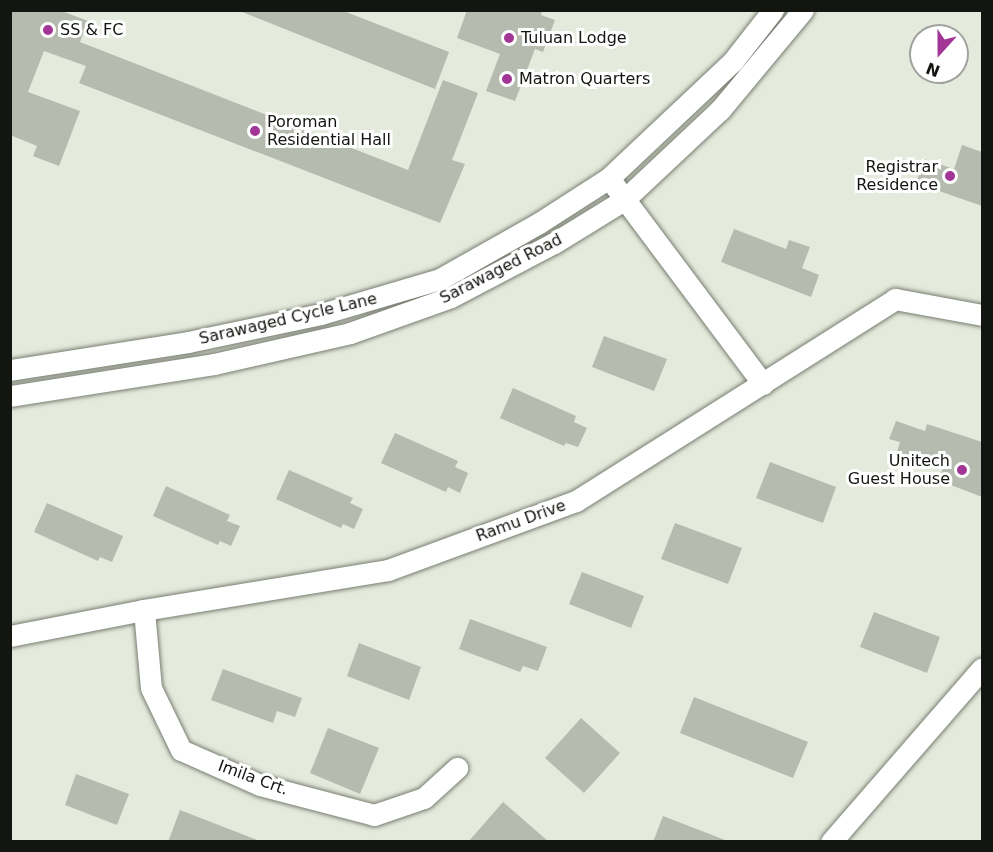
<!DOCTYPE html>
<style>
body{margin:0}
#map{position:relative;width:993px;height:852px;overflow:hidden;background:#e5ebdc;font-family:"DejaVu Sans",sans-serif}
div>[style]{position:absolute}
[style*='--x']{left:calc(var(--x)*1px);top:calc(var(--y)*1px);width:calc(var(--w)*1px);rotate:calc(var(--a)*1deg)}
.building>*{inset:0;background:#b5bbae}
.roads{filter:drop-shadow(0 0 2px #787e71) drop-shadow(0 0 2px #787e71)}
.minor>*{height:21px;margin:-10.5px;padding:0 10.5px;transform-origin:10.5px;border-radius:10.5px;background:#fff}
.dots>*{width:16px;height:16px;translate:-50% -50%;box-sizing:border-box;border:3px solid #fff;border-radius:50%}
span{translate:-50% -50%;white-space:nowrap;text-align:center;line-height:1.15;-webkit-text-stroke:6px #fff;paint-order:stroke}
.poi-label{font-size:16px;color:#131510}
.left{translate:0 -50%;text-align:left}
.right{translate:-100% -50%;text-align:right}
.street-label{font-size:16px;color:#131510}
.frame{position:absolute;inset:0;border:12px solid #131510;pointer-events:none}
.north{position:absolute;left:909px;top:24px;width:60px;height:60px;box-sizing:border-box;background:#fff;border:2px solid #a1a19f;border-radius:50%;rotate:201deg;font-size:16px;font-weight:700;line-height:24px;text-align:center;color:#131510}
.north::after{content:'';display:block;margin:auto;width:21px;height:27px;background:#a13697;clip-path:polygon(50% 0,100% 100%,50% 72%,0 100%)}
</style>
<div id="map">
<div class="building">
<i style="clip-path:polygon(10px 10px,59px 10px,88px 21px,80px 42px,408px 170px,443px 80px,478px 93px,452px 160px,465px 164px,440px 223px,79px 83px,86px 66px,44px 51px,28px 92px,80px 111px,59px 166px,33px 156px,37px 146px,10px 135px)"></i>
<i style="clip-path:polygon(237px 10px,341px 10px,449px 52px,435px 89px)"></i>
<i style="clip-path:polygon(467px 10px,542px 10px,541px 15px,555px 20px,543px 52px,535px 49px,515px 101px,486px 91px,500px 54px,457px 38px)"></i>
<i style="clip-path:polygon(962px 145px,982px 152px,982px 206px,916px 183px,924px 159px,954px 169px)"></i>
<i style="clip-path:polygon(734px 229px,786px 249px,789px 240px,810px 247px,802px 268px,819px 275px,811px 297px,721px 262px)"></i>
<i style="clip-path:polygon(604px 336px,667px 359px,654px 391px,592px 367px)"></i>
<i style="clip-path:polygon(513px 388px,576px 416px,574px 422px,587px 428px,578px 447px,566px 443px,564px 446px,500px 418px)"></i>
<i style="clip-path:polygon(896px 421px,925px 431px,927px 424px,982px 442px,982px 497px,938px 480px,943px 468px,897px 452px,900px 442px,889px 439px)"></i>
<i style="clip-path:polygon(395px 433px,458px 461px,455px 467px,468px 473px,460px 493px,448px 487px,446px 492px,381px 463px)"></i>
<i style="clip-path:polygon(770px 462px,836px 487px,823px 523px,756px 498px)"></i>
<i style="clip-path:polygon(289px 470px,353px 498px,350px 503px,363px 509px,354px 529px,343px 524px,341px 528px,276px 499px)"></i>
<i style="clip-path:polygon(166px 486px,230px 515px,227px 521px,240px 526px,231px 546px,220px 541px,218px 545px,153px 516px)"></i>
<i style="clip-path:polygon(47px 503px,123px 536px,112px 562px,100px 557px,98px 561px,34px 532px)"></i>
<i style="clip-path:polygon(675px 523px,742px 548px,728px 584px,661px 559px)"></i>
<i style="clip-path:polygon(582px 572px,644px 596px,631px 628px,569px 604px)"></i>
<i style="clip-path:polygon(874px 612px,940px 637px,927px 673px,860px 647px)"></i>
<i style="clip-path:polygon(470px 619px,547px 647px,538px 671px,523px 666px,520px 672px,459px 649px)"></i>
<i style="clip-path:polygon(359px 643px,421px 667px,409px 700px,347px 676px)"></i>
<i style="clip-path:polygon(223px 669px,302px 698px,295px 717px,277px 711px,273px 723px,211px 700px)"></i>
<i style="clip-path:polygon(694px 697px,808px 742px,793px 778px,680px 733px)"></i>
<i style="clip-path:polygon(581px 718px,620px 753px,584px 793px,545px 758px)"></i>
<i style="clip-path:polygon(328px 728px,379px 748px,360px 794px,310px 773px)"></i>
<i style="clip-path:polygon(76px 774px,129px 794px,117px 825px,65px 805px)"></i>
<i style="clip-path:polygon(503px 802px,549px 842px,468px 842px)"></i>
<i style="clip-path:polygon(180px 810px,257px 840px,257px 842px,168px 842px)"></i>
<i style="clip-path:polygon(663px 816px,725px 840px,725px 842px,653px 842px)"></i>
</div>
<div class="roads">
<div class="minor">
<i style="--x:10;--y:370;--w:180;--a:-8.9"></i>
<i style="--x:188;--y:342;--w:136;--a:-11.9"></i>
<i style="--x:321;--y:314;--w:124;--a:-16.4"></i>
<i style="--x:440;--y:279;--w:114;--a:-29.5"></i>
<i style="--x:539;--y:223;--w:83;--a:-32.7"></i>
<i style="--x:763;--y:384;--w:257;--a:-126.8"></i>
<i style="--x:609;--y:178;--w:170;--a:-43.3"></i>
<i style="--x:733;--y:61;--w:65;--a:-51.9"></i>
<i style="--x:10;--y:396;--w:206;--a:-8.9"></i>
<i style="--x:214;--y:364;--w:139;--a:-12.8"></i>
<i style="--x:350;--y:333;--w:107;--a:-19.6"></i>
<i style="--x:451;--y:297;--w:116;--a:-27.7"></i>
<i style="--x:554;--y:243;--w:82;--a:-31.6"></i>
<i style="--x:624;--y:200;--w:132;--a:-43.2"></i>
<i style="--x:720;--y:110;--w:130;--a:-50.3"></i>
<i style="--x:144;--y:610;--w:78;--a:84.9"></i>
<i style="--x:151;--y:688;--w:69;--a:64.2"></i>
<i style="--x:181;--y:750;--w:86;--a:23.9"></i>
<i style="--x:260;--y:785;--w:118;--a:14.7"></i>
<i style="--x:374;--y:815;--w:53;--a:-18.8"></i>
<i style="--x:424;--y:798;--w:45;--a:-42.3"></i>
<i style="--x:10;--y:636;--w:136;--a:-11"></i>
<i style="--x:144;--y:610;--w:247;--a:-9.3"></i>
<i style="--x:388;--y:570;--w:200;--a:-20.2"></i>
<i style="--x:576;--y:501;--w:378;--a:-32.3"></i>
<i style="--x:895;--y:299;--w:88;--a:10.4"></i>
<i style="--x:831;--y:842;--w:230;--a:-49"></i>
</div>
</div>
<div class="dots">
<i style="left:48px;top:30px;background:#a13697"></i>
<i style="left:509px;top:38px;background:#a13697"></i>
<i style="left:507px;top:79px;background:#a13697"></i>
<i style="left:255px;top:131px;background:#a13697"></i>
<i style="left:950px;top:176px;background:#a13697"></i>
<i style="left:962px;top:470px;background:#a13697"></i>
</div>
<div class="poi-label">
<span class="left" style="left:60px;top:30px">SS &amp; FC</span>
<span class="left" style="left:521px;top:38px">Tuluan Lodge</span>
<span class="left" style="left:519px;top:79px">Matron Quarters</span>
<span class="left" style="left:267px;top:131px">Poroman<br>Residential Hall</span>
<span class="right" style="left:938px;top:176px">Registrar<br>Residence</span>
<span class="right" style="left:950px;top:470px">Unitech<br>Guest House</span>
</div>
<div class="street-label">
<span style="left:501px;top:269px;rotate:-27deg">Sarawaged Road</span>
<span style="left:288px;top:319px;rotate:-13deg">Sarawaged Cycle Lane</span>
<span style="left:521px;top:521px;rotate:-20deg">Ramu Drive</span>
<span style="left:253px;top:778px;rotate:20deg">Imila Crt.</span>
</div>
<div class="frame"></div>
<div class="north">N</div>
</div>
